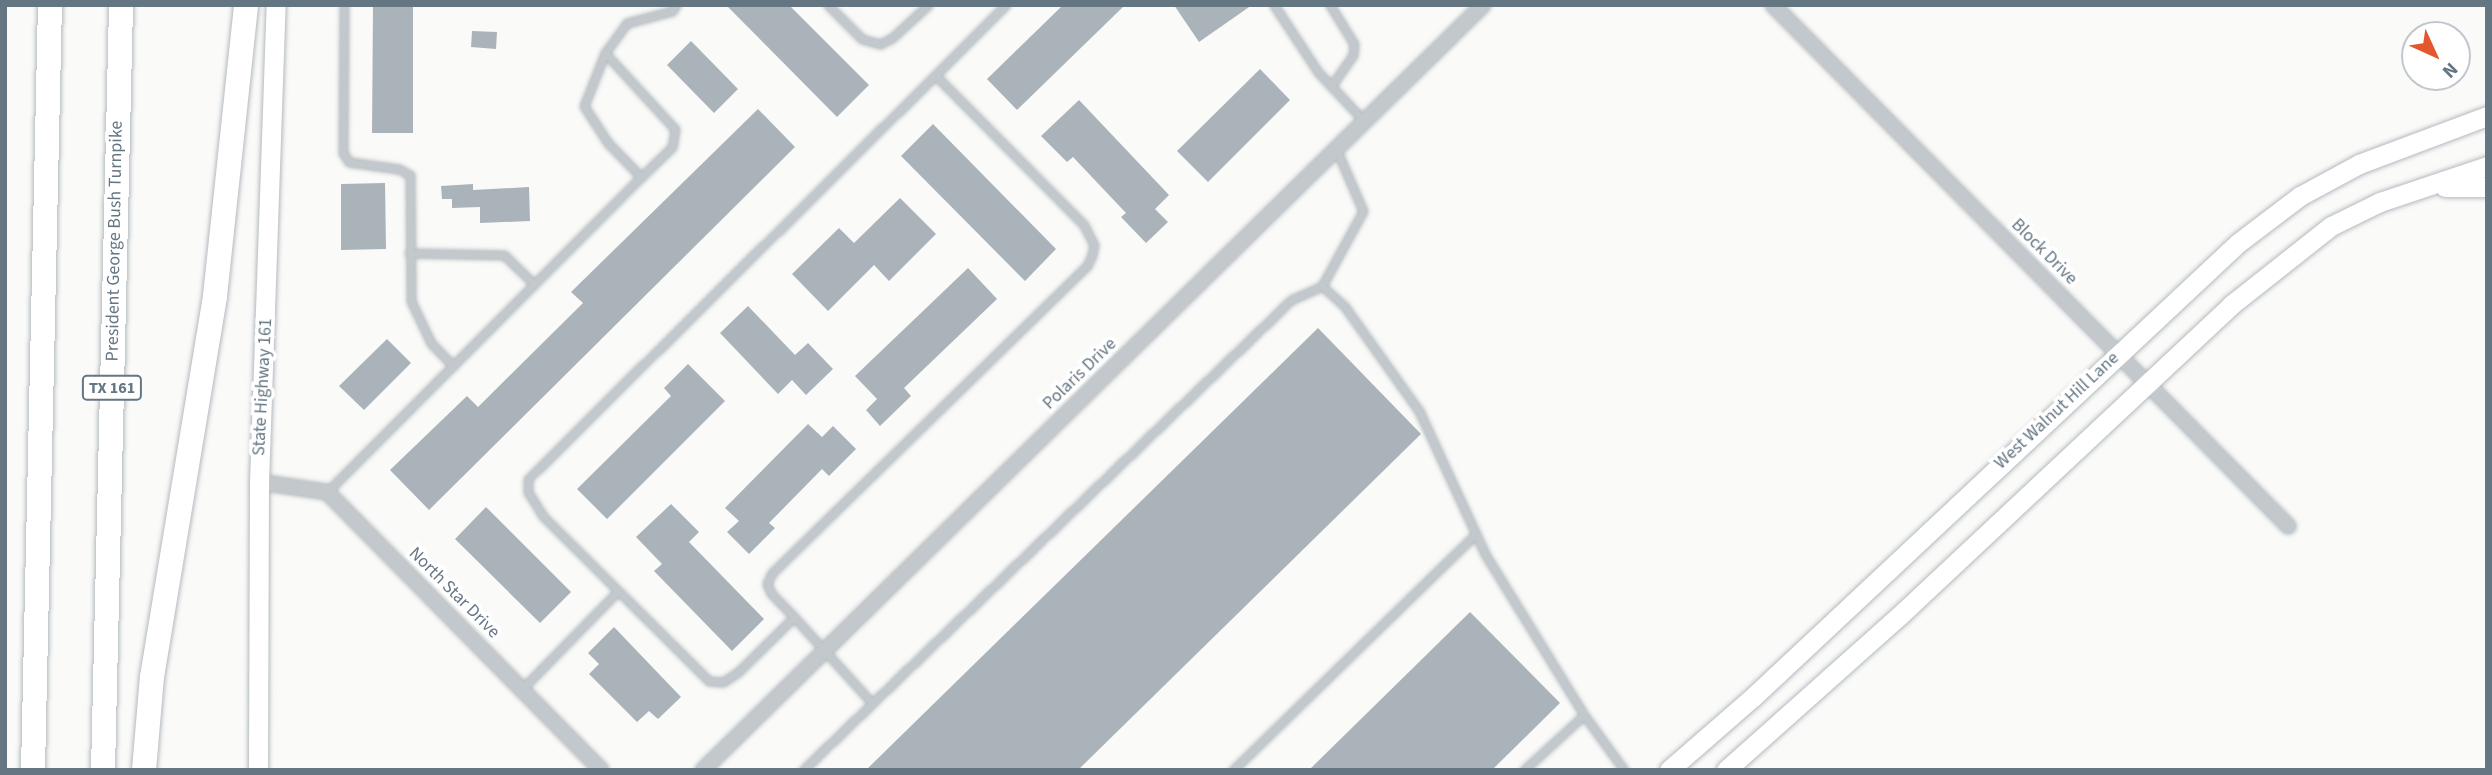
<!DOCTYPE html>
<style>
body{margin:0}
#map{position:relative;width:2492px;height:775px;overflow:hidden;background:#fafaf8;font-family:"Source Sans 3",sans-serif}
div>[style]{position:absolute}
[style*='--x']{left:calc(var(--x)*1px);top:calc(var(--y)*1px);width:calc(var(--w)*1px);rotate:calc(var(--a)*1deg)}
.building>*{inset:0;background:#aab3b9}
.roads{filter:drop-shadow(0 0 2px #b3babf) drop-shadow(0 0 2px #b3babf)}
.service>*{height:7px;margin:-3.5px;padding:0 3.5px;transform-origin:3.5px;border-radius:3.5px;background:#c3c8cc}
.minor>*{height:14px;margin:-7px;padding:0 7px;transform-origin:7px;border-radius:7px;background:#c3c8cc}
.secondary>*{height:19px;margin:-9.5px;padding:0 9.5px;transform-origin:9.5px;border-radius:9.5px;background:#fff}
.motorway>*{height:24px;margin:-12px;padding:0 12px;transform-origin:12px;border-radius:12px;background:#fff}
span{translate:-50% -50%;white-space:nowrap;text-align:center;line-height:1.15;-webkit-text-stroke:7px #fff;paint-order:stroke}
.shield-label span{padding:2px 5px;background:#fff;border:2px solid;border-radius:5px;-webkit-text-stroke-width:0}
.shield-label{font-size:16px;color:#657683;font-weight:700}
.street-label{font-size:18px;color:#657683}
.frame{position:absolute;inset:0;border:7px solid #657683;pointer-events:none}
.north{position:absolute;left:2401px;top:21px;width:70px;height:70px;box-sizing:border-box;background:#fff;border:2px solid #c1c8cd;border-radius:50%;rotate:135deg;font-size:19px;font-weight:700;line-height:28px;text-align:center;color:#657683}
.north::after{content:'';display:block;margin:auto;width:24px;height:32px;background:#e4572e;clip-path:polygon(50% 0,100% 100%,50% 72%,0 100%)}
</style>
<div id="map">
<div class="building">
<i style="clip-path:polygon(373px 5px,413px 5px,413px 133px,372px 133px)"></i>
<i style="clip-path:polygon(726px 5px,789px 5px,869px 85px,837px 117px)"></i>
<i style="clip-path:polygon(1063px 5px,1125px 5px,1017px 110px,987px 79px)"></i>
<i style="clip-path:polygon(1174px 5px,1252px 5px,1199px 42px)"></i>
<i style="clip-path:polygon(472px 31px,497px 32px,496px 49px,471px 47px)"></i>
<i style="clip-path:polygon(691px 41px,738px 89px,714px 113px,667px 65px)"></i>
<i style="clip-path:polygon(1260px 69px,1290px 100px,1208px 182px,1177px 151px)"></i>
<i style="clip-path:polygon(1079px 100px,1169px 195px,1155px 209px,1168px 222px,1146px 243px,1121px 217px,1126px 213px,1073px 157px,1067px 162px,1041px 136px)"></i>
<i style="clip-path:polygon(758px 109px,795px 147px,429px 510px,390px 470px,467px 396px,478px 407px,583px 303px,571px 292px)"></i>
<i style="clip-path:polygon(933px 124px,1056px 249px,1025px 281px,901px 156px)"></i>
<i style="clip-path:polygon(385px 183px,386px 249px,341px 250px,341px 184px)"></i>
<i style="clip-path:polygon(473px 184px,473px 190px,529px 187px,530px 221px,480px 223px,480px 207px,452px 208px,452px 199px,442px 199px,441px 186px)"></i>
<i style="clip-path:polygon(900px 198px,936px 234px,889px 281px,874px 265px,828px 311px,792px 274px,839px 228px,854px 243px)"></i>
<i style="clip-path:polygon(968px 268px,997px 299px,904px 388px,911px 396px,880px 426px,866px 410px,877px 399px,855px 376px)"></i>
<i style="clip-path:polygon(748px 306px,795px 355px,808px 343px,833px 369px,806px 395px,792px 380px,778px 394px,720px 333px)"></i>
<i style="clip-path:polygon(1318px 328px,1421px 434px,1078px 770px,866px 770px)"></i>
<i style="clip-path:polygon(387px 339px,411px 363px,364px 410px,339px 386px)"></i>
<i style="clip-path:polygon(688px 364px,725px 401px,607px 519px,577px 489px,671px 396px,664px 388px)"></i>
<i style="clip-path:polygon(808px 424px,822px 437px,833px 426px,856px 449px,829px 476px,822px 469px,769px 523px,775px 528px,749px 554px,727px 532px,739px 521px,725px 508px)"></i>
<i style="clip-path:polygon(671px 504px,699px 532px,689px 542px,764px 619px,732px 651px,654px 571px,662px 564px,636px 537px)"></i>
<i style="clip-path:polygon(486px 507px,571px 592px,540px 623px,455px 539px)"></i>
<i style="clip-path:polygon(1470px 612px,1560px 703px,1492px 770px,1309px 770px)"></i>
<i style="clip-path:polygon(614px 627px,681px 697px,658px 719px,649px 711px,637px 722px,589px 674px,599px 664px,588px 653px)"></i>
</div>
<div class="roads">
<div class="service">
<i style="--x:344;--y:5;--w:148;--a:90.4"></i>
<i style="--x:343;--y:153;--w:11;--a:56"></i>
<i style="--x:349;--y:162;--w:50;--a:8"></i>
<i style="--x:399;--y:169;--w:13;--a:29"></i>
<i style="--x:410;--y:175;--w:126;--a:89.5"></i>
<i style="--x:411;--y:301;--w:47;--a:64.5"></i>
<i style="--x:431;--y:343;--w:32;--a:46"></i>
<i style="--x:828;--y:5;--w:48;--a:45"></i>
<i style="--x:862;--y:39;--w:19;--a:16"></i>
<i style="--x:880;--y:44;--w:13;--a:-27"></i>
<i style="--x:892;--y:38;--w:49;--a:-42.5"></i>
<i style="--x:1274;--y:5;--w:80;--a:56.7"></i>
<i style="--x:1318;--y:72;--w:69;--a:46.8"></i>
<i style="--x:1330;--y:5;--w:46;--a:58.4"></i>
<i style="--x:1354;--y:44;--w:11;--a:95"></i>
<i style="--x:1353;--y:55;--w:38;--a:125"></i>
<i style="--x:605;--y:53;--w:103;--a:47.4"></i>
<i style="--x:675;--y:129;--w:18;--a:99"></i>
<i style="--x:672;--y:147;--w:43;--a:135.9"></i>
<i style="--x:409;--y:253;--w:95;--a:1.2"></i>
<i style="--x:504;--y:255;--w:42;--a:44"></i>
<i style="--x:1322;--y:286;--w:85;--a:-61.3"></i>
<i style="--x:1363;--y:211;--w:65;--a:-113.4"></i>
<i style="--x:327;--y:492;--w:445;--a:-45.1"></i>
<i style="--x:641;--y:177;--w:47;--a:-134.1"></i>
<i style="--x:608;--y:143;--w:44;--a:-123"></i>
<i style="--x:584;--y:106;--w:57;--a:-68.4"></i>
<i style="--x:605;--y:53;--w:37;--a:-54"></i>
<i style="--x:627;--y:23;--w:47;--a:-14.9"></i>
<i style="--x:672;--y:11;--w:7;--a:-56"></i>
<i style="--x:794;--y:617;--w:33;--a:-134"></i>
<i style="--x:771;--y:593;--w:10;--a:-114"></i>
<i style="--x:767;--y:584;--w:12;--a:-66"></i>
<i style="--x:772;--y:573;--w:440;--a:-44.3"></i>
<i style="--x:1087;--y:266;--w:12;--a:-66"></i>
<i style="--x:1092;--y:255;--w:10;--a:-79"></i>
<i style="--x:1094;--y:245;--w:22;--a:-117"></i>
<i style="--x:1084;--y:225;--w:210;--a:-134.8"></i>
<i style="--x:522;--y:689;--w:136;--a:-45.6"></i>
<i style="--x:872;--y:703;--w:116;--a:-132.2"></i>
<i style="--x:794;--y:617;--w:78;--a:135.5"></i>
<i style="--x:738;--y:672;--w:18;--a:146"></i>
<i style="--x:723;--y:682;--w:14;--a:-176"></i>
<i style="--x:709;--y:681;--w:234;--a:-135.2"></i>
<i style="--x:543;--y:516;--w:28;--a:-122"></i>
<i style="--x:528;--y:492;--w:13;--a:-90"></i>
<i style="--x:528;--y:479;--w:673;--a:-44.76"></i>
<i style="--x:803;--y:770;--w:678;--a:-43.92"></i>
<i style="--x:1291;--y:300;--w:34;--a:-24"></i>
<i style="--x:1322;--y:286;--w:31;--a:42"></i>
<i style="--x:1345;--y:307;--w:128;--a:54.6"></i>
<i style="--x:1419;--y:411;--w:157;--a:65.2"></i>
<i style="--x:1485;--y:554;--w:189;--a:58.4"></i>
<i style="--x:1584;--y:715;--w:68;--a:54"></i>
<i style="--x:1233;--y:770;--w:339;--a:-44.2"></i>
<i style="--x:1524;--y:770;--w:81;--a:-42.5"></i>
</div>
<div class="minor">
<i style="--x:1773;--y:5;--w:733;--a:45.33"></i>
<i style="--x:259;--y:482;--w:69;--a:8.4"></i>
<i style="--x:327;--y:492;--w:390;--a:45.4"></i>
<i style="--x:703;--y:770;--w:1093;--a:-44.44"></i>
</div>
<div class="secondary">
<i style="--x:2445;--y:187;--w:42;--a:0"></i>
<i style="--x:258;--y:770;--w:288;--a:-89.8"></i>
<i style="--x:259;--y:482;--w:477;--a:-88"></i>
<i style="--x:1669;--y:770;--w:111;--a:-41"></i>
<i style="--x:1753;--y:697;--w:664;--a:-43.11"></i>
<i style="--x:2238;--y:243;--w:78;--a:-37.2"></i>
<i style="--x:2300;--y:196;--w:67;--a:-28.5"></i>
<i style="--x:2359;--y:164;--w:137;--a:-20.6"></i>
<i style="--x:1726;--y:770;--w:232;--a:-41.7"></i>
<i style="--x:1899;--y:616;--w:455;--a:-43.1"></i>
<i style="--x:2231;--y:305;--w:127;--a:-38.3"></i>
<i style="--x:2331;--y:226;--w:55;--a:-26.1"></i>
<i style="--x:2380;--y:202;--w:113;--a:-18.6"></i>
</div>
<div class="motorway">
<i style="--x:33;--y:770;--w:765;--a:-88.73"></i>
<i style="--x:103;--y:770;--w:765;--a:-88.65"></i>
<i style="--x:144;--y:770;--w:93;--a:-85.1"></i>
<i style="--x:152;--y:677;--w:386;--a:-80.6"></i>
<i style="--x:215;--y:296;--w:293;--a:-83.9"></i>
</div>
</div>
<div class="shield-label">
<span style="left:112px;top:388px">TX 161</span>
</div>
<div class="street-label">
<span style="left:115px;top:241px;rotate:-89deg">President George Bush Turnpike</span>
<span style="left:2044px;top:252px;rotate:45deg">Block Drive</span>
<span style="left:1080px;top:374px;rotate:-44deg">Polaris Drive</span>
<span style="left:263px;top:387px;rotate:-87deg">State Highway 161</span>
<span style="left:2057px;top:411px;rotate:-43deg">West Walnut Hill Lane</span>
<span style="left:454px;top:593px;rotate:45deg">North Star Drive</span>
</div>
<div class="frame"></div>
<div class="north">N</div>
</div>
